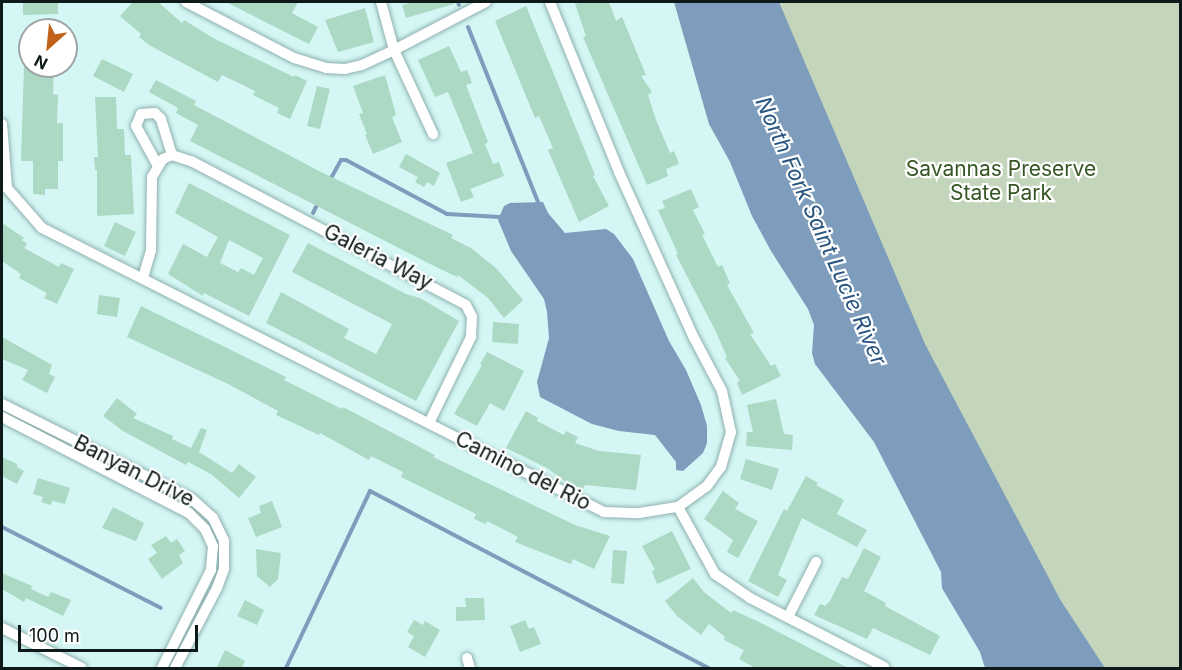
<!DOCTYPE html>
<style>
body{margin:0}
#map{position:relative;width:1182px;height:670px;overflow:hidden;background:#d4f7f5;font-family:Inter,sans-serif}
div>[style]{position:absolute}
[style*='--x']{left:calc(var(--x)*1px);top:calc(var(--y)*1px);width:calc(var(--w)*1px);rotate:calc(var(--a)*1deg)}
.green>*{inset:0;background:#c3d5bb}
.water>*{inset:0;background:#7e9cbb}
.stream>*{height:4px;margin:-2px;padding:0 2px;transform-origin:2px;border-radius:2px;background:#7e9cbb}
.building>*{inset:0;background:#abd9c3}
.roads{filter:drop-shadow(0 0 2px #8fb0af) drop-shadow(0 0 2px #8fb0af)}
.street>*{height:10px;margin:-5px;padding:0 5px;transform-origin:5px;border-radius:5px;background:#fff}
span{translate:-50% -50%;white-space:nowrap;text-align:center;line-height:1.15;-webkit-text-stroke:4.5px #fff;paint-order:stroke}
.park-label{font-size:21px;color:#365725}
.street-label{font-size:21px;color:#0d1a19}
.water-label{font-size:22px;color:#295681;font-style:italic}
.frame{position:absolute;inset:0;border:3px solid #0d1a19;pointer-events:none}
.north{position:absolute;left:18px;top:18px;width:60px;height:60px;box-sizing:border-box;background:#fff;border:2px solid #9ea3a3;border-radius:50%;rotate:207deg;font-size:16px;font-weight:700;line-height:24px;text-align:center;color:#0d1a19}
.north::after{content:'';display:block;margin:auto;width:21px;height:27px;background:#c1621b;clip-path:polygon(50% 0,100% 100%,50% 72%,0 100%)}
.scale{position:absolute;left:18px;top:625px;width:180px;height:27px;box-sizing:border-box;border:3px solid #0d1a19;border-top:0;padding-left:8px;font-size:18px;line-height:21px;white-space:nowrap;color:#0d1a19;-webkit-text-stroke:4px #fff;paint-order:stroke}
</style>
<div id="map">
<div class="green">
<i style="clip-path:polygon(732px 2px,1180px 2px,1180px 668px,1054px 668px)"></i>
</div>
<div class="water">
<i style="clip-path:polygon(674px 2px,779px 2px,925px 344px,1061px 601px,1105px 668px,985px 668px,980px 652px,942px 588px,941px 572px,874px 442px,815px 364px,812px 353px,814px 325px,808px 309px,771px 251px,752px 216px,730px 162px,709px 124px)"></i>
<i style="clip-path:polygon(543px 202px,548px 213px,565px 233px,606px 229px,614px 234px,633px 259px,669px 341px,686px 370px,701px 405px,707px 426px,707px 443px,703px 453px,683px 471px,676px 470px,676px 462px,655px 435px,619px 431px,592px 424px,540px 397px,537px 382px,549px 338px,547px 312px,544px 299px,511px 251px,498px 220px,504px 206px,510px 203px)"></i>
</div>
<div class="stream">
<i style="--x:458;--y:2;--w:3;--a:72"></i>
<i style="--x:468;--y:27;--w:188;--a:68.2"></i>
<i style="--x:330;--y:180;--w:23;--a:-61"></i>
<i style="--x:341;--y:160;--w:5;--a:0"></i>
<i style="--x:346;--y:160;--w:115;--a:28.1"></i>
<i style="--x:447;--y:214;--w:53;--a:3.2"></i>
<i style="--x:313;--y:213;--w:11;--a:-63"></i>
<i style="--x:2;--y:527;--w:178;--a:27"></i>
<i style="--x:286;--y:668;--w:196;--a:-64.6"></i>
<i style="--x:370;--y:491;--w:382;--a:27.6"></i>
</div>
<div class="building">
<i style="clip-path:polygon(23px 2px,58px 2px,58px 14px,23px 15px)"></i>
<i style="clip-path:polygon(133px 2px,158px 2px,182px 23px,184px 20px,215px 39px,294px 77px,295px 75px,307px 81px,290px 119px,277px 113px,279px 108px,253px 95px,255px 91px,222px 75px,218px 82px,149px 45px,139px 37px,141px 34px,120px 16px)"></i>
<i style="clip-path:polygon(226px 2px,298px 2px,292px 13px,318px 27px,309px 44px)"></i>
<i style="clip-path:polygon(413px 2px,454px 2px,454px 4px,406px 18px,402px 5px)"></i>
<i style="clip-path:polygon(583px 2px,609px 2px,616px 21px,622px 17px,646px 75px,641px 76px,652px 92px,648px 95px,656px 120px,670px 153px,674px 151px,679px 164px,666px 169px,668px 176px,647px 185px,583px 37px,586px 36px,575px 4px)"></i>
<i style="clip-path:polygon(526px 6px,595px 175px,593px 176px,609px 206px,579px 222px,548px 150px,553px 148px,539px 116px,535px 118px,495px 21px)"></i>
<i style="clip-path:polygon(365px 8px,374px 42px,338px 52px,325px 20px)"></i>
<i style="clip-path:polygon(449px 46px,461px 72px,467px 70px,472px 83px,466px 85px,488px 142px,485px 144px,493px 164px,499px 162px,504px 176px,470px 189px,474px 197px,461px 202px,446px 163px,473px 153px,448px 92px,435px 97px,418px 60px)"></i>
<i style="clip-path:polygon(102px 59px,133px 74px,124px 92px,93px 76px)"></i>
<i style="clip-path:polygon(24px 66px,54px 67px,53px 94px,58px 95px,57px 123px,63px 123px,63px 161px,58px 161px,58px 189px,45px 189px,45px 195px,33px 194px,33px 161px,21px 161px)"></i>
<i style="clip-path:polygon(385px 75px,396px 115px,392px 117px,402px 142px,373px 154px,365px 135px,367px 134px,359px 114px,363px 113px,353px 86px)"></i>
<i style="clip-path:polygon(156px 80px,196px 101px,194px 105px,323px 173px,453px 235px,451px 238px,471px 248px,497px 269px,523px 300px,504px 318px,488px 298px,458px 275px,457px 277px,434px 266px,190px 141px,198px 125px,176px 113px,178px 108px,149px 92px)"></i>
<i style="clip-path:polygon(317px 86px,330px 89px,320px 129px,307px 126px)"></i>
<i style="clip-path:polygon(95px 97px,116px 97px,117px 129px,124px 129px,125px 155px,131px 155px,134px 214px,97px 216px,97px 170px,95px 170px,94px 157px,98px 157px)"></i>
<i style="clip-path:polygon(406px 154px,440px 173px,434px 186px,427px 182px,424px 187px,415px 182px,418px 177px,399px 167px)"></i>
<i style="clip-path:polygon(evenodd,189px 183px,290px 235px,249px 316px,204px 293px,203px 296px,168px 274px,183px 244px,207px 257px,218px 237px,175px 213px,189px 183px,229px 240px,263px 258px,254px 275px,241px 268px,238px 272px,220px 263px,229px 240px)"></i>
<i style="clip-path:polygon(691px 189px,699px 207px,693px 210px,705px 234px,702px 235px,718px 267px,722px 265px,730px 283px,727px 285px,754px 333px,750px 334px,771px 366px,775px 364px,781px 376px,742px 395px,737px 383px,740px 381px,725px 358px,727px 357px,715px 330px,676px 255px,678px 254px,658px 210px,665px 208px,662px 201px)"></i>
<i style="clip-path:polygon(115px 222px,136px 232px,125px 256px,104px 246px)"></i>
<i style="clip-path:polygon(2px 223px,24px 238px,22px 240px,27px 244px,24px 248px,59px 267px,61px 263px,74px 269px,57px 304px,44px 298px,47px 293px,19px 278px,21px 274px,2px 261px)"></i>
<i style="clip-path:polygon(308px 243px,406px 294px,420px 298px,459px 321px,416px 401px,266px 323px,281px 292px,349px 329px,344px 338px,376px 354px,392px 324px,292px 272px)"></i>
<i style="clip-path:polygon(99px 295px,120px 298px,117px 317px,97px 314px)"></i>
<i style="clip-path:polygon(141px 306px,286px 377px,284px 380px,342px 409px,343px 407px,435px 455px,433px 457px,575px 525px,610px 536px,594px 569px,573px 559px,571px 564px,515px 542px,518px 537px,487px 521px,486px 524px,474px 519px,476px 514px,401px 477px,403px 472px,371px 456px,369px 460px,320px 433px,319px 435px,276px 415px,278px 411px,228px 384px,127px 337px)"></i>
<i style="clip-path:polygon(493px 322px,519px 324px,518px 344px,492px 342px)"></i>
<i style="clip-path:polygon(2px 337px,52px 365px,49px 374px,55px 377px,47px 393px,22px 380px,28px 370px,2px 359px)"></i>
<i style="clip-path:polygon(487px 352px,524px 371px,504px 411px,490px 403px,477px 426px,454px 414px,482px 365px,480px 364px)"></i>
<i style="clip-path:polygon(117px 398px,137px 414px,133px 418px,173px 436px,172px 439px,191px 448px,201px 428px,207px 430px,199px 452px,232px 473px,239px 464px,256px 477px,239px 498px,211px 474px,188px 462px,186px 465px,123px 431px,103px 416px)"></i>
<i style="clip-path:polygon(776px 399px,784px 434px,793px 435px,792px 450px,746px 446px,747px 432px,753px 432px,747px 405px)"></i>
<i style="clip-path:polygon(526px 411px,538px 418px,537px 421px,564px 435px,566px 431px,578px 437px,575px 443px,599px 451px,641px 455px,636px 490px,585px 485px,583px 489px,570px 485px,547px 468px,506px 448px)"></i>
<i style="clip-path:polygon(2px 457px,17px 464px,17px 467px,24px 471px,17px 484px,2px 476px)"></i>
<i style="clip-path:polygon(746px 459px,779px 469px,772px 490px,740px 479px)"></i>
<i style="clip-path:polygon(806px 476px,818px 483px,816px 485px,844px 500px,837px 514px,867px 530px,857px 547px,802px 518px,778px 575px,787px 580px,778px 597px,748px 581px,784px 509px,787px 511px)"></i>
<i style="clip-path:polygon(38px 478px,70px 488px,65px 504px,53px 501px,50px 505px,41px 502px,43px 497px,33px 494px)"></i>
<i style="clip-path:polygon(723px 491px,739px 503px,735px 509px,758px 521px,738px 558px,727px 552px,733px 540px,704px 519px)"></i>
<i style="clip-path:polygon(272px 501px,282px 527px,256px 537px,248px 518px,261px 513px,259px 506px)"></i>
<i style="clip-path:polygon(113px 507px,144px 523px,136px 541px,102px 528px)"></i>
<i style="clip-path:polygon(672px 531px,691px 569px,657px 584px,652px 571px,655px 570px,642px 546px)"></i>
<i style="clip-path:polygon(166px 536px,171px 543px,177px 539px,185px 551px,179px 555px,183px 563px,162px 579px,148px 559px,157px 553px,151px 545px)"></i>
<i style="clip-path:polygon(864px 548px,881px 557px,864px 591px,886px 603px,885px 606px,940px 636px,930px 655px,873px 628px,867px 639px,814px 615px,820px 604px,825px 606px,830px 601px,842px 577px,848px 579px)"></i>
<i style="clip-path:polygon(256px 549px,281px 553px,278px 579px,270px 587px,257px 576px)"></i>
<i style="clip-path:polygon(613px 550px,627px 551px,624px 584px,611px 583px)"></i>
<i style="clip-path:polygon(2px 573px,32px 586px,31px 589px,48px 597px,51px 592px,71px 600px,63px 616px,26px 598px,24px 602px,2px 589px)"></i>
<i style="clip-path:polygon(693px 578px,704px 592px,731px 613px,733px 610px,759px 622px,850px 669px,757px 669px,739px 659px,744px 650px,724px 640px,725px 637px,709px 624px,701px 635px,677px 616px,665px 601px)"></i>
<i style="clip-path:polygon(465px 598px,484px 598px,485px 620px,456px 621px,456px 607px,466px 607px)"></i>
<i style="clip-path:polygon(245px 600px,264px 610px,257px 625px,237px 616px)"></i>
<i style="clip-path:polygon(414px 620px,423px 625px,425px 621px,440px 630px,425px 657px,408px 647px,414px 636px,407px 632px)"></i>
<i style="clip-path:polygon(525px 620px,529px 629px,534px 627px,541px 644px,520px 652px,510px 626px)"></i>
<i style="clip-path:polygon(225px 650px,245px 661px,241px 669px,216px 669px)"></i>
</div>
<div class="roads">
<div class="street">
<i style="--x:186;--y:2;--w:122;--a:27.4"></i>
<i style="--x:294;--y:58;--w:34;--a:17"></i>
<i style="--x:326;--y:68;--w:19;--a:3"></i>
<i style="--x:345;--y:69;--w:17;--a:-13"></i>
<i style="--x:362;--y:65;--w:35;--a:-25"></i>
<i style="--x:394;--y:50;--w:104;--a:-27.6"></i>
<i style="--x:381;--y:2;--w:50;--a:74.8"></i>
<i style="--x:394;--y:50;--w:93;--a:65.1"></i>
<i style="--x:2;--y:124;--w:64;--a:85.5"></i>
<i style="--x:7;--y:188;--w:53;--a:48.8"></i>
<i style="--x:42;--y:228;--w:630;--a:26.81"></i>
<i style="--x:604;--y:512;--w:35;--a:2"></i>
<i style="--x:639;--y:513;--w:39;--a:-9"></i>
<i style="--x:678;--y:507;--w:36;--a:-36"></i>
<i style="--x:707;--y:486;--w:24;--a:-54"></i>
<i style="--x:721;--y:467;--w:36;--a:-74"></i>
<i style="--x:731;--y:432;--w:42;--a:-102.4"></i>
<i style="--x:722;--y:391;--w:62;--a:-117.8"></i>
<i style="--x:693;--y:336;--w:180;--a:-114.3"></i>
<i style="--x:619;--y:172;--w:183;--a:-112.1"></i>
<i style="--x:158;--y:166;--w:46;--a:-118.8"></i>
<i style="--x:136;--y:126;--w:13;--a:-67"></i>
<i style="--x:141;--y:114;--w:14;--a:-4"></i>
<i style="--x:155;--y:113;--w:8;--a:45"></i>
<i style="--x:161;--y:119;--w:38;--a:73"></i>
<i style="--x:143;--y:278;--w:29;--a:-74"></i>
<i style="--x:151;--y:250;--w:73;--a:-89.2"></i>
<i style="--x:152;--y:177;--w:21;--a:-59"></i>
<i style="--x:163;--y:159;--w:10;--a:-24"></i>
<i style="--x:172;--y:155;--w:20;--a:18"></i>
<i style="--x:191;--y:161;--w:310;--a:27.6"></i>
<i style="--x:466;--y:305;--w:13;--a:63"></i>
<i style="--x:472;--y:317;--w:20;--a:93"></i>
<i style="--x:471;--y:337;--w:96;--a:116"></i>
<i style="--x:2;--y:404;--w:212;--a:26.6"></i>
<i style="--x:192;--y:499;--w:28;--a:42"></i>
<i style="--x:213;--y:518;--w:25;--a:64"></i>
<i style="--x:224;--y:541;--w:28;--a:90"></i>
<i style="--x:224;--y:569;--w:20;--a:110"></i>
<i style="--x:217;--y:588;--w:90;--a:117.7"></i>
<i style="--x:2;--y:417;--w:210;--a:27.2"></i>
<i style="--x:189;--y:513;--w:23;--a:45"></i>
<i style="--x:205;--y:529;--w:19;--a:65"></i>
<i style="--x:213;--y:546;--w:24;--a:95"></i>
<i style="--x:211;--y:570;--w:110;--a:116.6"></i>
<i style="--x:678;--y:507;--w:77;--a:61.1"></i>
<i style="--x:715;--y:574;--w:42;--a:34.4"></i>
<i style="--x:750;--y:598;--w:151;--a:27.2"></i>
<i style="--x:788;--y:617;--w:62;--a:-63"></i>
<i style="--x:2;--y:628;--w:89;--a:26.6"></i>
<i style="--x:467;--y:658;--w:10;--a:73"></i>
</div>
</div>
<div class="park-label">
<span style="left:1001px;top:181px">Savannas Preserve<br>State Park</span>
</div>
<div class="street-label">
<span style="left:378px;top:257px;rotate:27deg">Galeria Way</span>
<span style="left:134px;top:471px;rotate:27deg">Banyan Drive</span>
<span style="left:523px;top:471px;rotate:27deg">Camino del Rio</span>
</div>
<div class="water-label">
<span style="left:821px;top:231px;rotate:66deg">North Fork Saint Lucie River</span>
</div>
<div class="frame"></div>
<div class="north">N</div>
<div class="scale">100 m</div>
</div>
